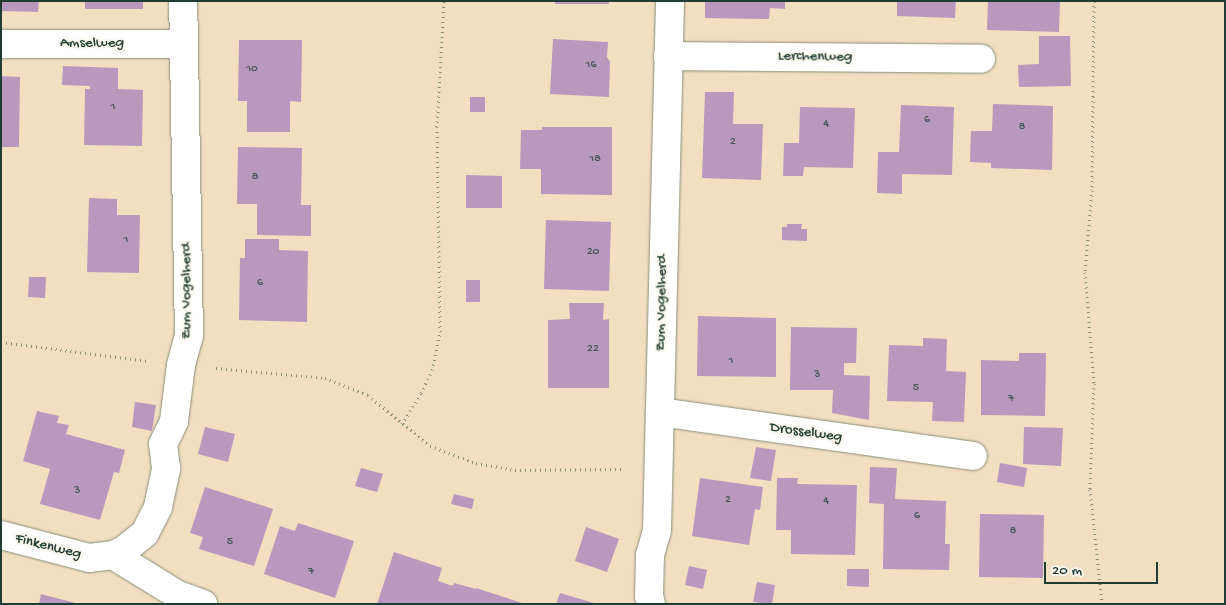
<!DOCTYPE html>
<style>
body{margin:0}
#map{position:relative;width:1226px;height:605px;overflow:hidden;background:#f2dec0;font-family:"Gochi Hand",sans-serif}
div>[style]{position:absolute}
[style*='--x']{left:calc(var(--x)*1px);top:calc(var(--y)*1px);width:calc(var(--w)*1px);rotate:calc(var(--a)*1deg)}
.building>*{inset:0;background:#b899bd}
.path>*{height:3px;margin-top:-1.5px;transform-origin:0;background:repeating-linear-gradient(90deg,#888e7a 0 1px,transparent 0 5px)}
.roads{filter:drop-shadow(0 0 1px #888e7a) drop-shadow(0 0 1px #888e7a)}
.minor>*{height:28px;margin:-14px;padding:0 14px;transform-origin:14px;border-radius:14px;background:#fff}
span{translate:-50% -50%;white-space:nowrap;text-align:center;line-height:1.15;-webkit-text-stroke:4px #fbf7ec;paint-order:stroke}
.number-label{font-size:12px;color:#455456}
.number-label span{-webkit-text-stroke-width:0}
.street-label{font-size:15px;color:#1f3d34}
.frame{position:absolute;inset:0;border:2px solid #1f3d34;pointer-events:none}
.scale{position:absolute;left:1044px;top:562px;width:114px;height:22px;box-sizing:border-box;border:2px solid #1f3d34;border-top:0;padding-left:6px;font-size:15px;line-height:18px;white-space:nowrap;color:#1f3d34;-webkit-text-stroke:4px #fbf7ec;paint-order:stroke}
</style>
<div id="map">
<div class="building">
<i style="clip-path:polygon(1px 1px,39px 1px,38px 12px,1px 11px)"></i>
<i style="clip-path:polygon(85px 1px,143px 1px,143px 9px,85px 9px)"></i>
<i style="clip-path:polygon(555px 1px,609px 1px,609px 4px,555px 4px)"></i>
<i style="clip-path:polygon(705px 1px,785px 1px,785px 9px,770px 8px,769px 19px,705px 18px)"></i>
<i style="clip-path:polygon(897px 1px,956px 1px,955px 18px,897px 16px)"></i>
<i style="clip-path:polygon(988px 1px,1060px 1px,1059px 32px,987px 30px)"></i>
<i style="clip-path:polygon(1039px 36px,1070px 36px,1071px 86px,1019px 87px,1018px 65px,1039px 64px)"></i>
<i style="clip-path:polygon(553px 39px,608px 42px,607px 57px,610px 62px,609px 97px,550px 94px)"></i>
<i style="clip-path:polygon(239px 40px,302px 40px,301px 102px,290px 101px,290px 132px,247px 132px,247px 101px,238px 101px)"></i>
<i style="clip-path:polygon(63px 66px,118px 68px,118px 89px,143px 90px,142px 146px,84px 145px,85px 89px,90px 89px,90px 86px,62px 85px)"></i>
<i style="clip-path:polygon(1px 76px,20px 77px,19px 147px,1px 147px)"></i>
<i style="clip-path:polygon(705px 92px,734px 92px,733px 124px,763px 124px,761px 180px,702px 178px)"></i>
<i style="clip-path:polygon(470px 97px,485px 97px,485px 112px,470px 112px)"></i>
<i style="clip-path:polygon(993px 104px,1053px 106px,1052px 170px,991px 168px,991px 163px,970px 162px,971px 131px,992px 131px)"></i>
<i style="clip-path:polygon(901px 105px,954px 107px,952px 175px,902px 174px,902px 194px,877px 193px,878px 152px,899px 152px)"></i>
<i style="clip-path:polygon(800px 107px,855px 108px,853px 168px,804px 167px,803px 176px,783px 176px,784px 143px,799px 143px)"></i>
<i style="clip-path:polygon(542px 127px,612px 127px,612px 195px,541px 194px,541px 169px,520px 169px,521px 130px,542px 130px)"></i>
<i style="clip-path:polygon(238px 147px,302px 148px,301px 205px,311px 205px,311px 236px,257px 235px,257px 204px,237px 204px)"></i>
<i style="clip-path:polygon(466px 175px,502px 176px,502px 208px,466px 208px)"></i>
<i style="clip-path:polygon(89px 198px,117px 199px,117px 215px,140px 215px,139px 273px,87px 272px)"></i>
<i style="clip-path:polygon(546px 220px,611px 222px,609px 291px,544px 289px)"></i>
<i style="clip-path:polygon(787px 224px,802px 224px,801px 229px,807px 229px,807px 241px,782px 240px,782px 227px,787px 227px)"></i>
<i style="clip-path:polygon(245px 239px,279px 239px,279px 250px,308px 251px,307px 322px,239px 320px,240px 258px,245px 258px)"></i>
<i style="clip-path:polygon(29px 277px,46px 277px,45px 298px,28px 297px)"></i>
<i style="clip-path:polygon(466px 280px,480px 280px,480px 302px,466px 302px)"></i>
<i style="clip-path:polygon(569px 303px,604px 303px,603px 320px,609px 319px,609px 388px,548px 388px,548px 320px,570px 319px)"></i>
<i style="clip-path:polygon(698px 316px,776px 318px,776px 377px,697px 376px)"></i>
<i style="clip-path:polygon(791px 327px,857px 328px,856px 363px,844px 363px,844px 375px,870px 376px,869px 420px,832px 413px,833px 390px,790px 390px)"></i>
<i style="clip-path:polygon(923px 338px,947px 339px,946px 371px,966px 372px,964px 422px,932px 421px,933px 402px,887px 401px,889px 345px,923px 346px)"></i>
<i style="clip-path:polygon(1019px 353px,1046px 353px,1045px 416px,981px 415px,981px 360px,1019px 361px)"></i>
<i style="clip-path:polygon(135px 402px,156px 405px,152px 431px,132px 427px)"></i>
<i style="clip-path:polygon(37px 411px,59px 416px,57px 423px,69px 425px,66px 434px,125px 450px,119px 473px,114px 472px,100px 520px,40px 504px,50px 469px,23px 461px)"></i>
<i style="clip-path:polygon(205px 427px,235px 434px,228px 462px,198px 454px)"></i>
<i style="clip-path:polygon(1024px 427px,1063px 428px,1061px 466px,1023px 464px)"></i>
<i style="clip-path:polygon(756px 447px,776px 450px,771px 481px,750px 478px)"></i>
<i style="clip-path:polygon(1000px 463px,1027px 468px,1024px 487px,997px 482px)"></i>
<i style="clip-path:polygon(870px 467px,897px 468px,895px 499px,946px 501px,945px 544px,950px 544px,949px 570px,883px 569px,884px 504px,869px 503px)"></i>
<i style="clip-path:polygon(361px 468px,383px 474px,377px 492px,355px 486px)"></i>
<i style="clip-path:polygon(700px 478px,763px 487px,760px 510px,755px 509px,749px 545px,692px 536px)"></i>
<i style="clip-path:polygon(777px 478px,798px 478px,797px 484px,857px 485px,855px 555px,791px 554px,791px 530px,776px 530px)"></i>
<i style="clip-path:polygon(205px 487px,273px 509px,254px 566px,199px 549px,203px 537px,190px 533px)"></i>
<i style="clip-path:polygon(454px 494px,474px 499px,472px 509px,451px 504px)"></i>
<i style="clip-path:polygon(980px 514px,1044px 515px,1043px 578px,979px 577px)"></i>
<i style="clip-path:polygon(298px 523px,354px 541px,335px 598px,264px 574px,280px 526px,295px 531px)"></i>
<i style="clip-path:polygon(586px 527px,619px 539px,607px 572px,575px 561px)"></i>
<i style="clip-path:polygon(394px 552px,442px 568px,438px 581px,453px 586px,454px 583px,476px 589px,476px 588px,525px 604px,377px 604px)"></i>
<i style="clip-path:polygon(689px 566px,707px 570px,703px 589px,685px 585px)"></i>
<i style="clip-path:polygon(847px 569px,869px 569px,869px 587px,847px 586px)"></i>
<i style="clip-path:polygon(757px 582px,775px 585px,772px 604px,753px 602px)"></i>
<i style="clip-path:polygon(560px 593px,594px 603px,593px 604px,556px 604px)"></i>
<i style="clip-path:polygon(41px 594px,75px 603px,75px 604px,39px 604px)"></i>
</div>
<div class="path">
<i style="--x:1094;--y:1;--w:189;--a:90.6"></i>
<i style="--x:1092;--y:190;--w:82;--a:94.9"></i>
<i style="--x:1085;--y:272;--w:111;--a:85.4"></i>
<i style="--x:1094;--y:383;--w:106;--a:92.2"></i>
<i style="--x:1090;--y:489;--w:116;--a:84"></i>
<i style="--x:1;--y:342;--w:148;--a:7.4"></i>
<i style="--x:216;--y:368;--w:109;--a:5.2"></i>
<i style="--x:325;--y:378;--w:46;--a:21.6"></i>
<i style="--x:368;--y:395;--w:80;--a:39.4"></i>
<i style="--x:430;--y:446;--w:49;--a:20.3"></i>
<i style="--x:476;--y:463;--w:40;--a:10"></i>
<i style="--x:515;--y:470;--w:109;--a:-0.5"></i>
<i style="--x:402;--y:424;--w:36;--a:-58"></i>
<i style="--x:421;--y:393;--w:25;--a:-64"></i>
<i style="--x:432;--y:370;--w:39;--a:-78"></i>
<i style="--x:440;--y:332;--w:205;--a:-90.8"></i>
<i style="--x:437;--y:127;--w:126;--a:-86.8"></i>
</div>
<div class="roads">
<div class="minor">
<i style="--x:1;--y:44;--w:182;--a:0"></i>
<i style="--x:668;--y:56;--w:313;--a:0.5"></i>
<i style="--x:660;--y:412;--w:316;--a:8"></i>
<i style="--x:1;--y:535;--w:91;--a:14.6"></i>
<i style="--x:89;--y:558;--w:24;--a:-7"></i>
<i style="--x:113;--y:555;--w:76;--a:31.6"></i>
<i style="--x:178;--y:595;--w:27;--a:20"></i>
<i style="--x:113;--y:555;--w:12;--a:-24"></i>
<i style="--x:124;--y:550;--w:27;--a:-39"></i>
<i style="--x:145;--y:533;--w:29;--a:-63"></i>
<i style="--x:158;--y:507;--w:40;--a:-78"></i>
<i style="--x:166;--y:468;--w:24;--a:-97"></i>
<i style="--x:163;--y:444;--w:25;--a:-64"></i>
<i style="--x:174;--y:421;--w:56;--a:-82.9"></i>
<i style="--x:181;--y:365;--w:30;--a:-75"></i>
<i style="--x:189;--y:336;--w:335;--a:-91"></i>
<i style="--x:651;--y:604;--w:8;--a:-104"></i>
<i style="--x:649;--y:596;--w:41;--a:-88.6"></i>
<i style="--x:650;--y:555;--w:26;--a:-74"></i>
<i style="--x:657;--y:530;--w:529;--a:-88.59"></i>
</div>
</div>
<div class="number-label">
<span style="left:591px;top:66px">16</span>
<span style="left:252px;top:70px">10</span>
<span style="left:113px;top:108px">1</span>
<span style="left:927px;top:121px">6</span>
<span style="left:826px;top:125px">4</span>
<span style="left:1022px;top:128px">8</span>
<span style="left:733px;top:143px">2</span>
<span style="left:595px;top:160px">18</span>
<span style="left:255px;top:178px">8</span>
<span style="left:126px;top:241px">1</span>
<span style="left:593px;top:253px">20</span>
<span style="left:260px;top:284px">6</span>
<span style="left:593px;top:350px">22</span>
<span style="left:731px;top:362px">1</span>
<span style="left:817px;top:376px">3</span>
<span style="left:916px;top:389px">5</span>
<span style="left:1011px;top:400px">7</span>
<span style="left:77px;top:492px">3</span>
<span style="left:728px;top:501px">2</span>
<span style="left:826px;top:502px">4</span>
<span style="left:917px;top:517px">6</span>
<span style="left:1013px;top:532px">8</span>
<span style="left:230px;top:543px">5</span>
<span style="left:311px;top:573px">7</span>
</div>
<div class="street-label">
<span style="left:92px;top:44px">Amselweg</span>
<span style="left:815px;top:57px;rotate:1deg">Lerchenweg</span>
<span style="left:187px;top:291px;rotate:-90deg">Zum Vogelherd</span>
<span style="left:662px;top:303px;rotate:-89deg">Zum Vogelherd</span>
<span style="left:806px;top:433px;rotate:8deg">Drosselweg</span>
<span style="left:48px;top:547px;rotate:14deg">Finkenweg</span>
</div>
<div class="frame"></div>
<div class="scale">20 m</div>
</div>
